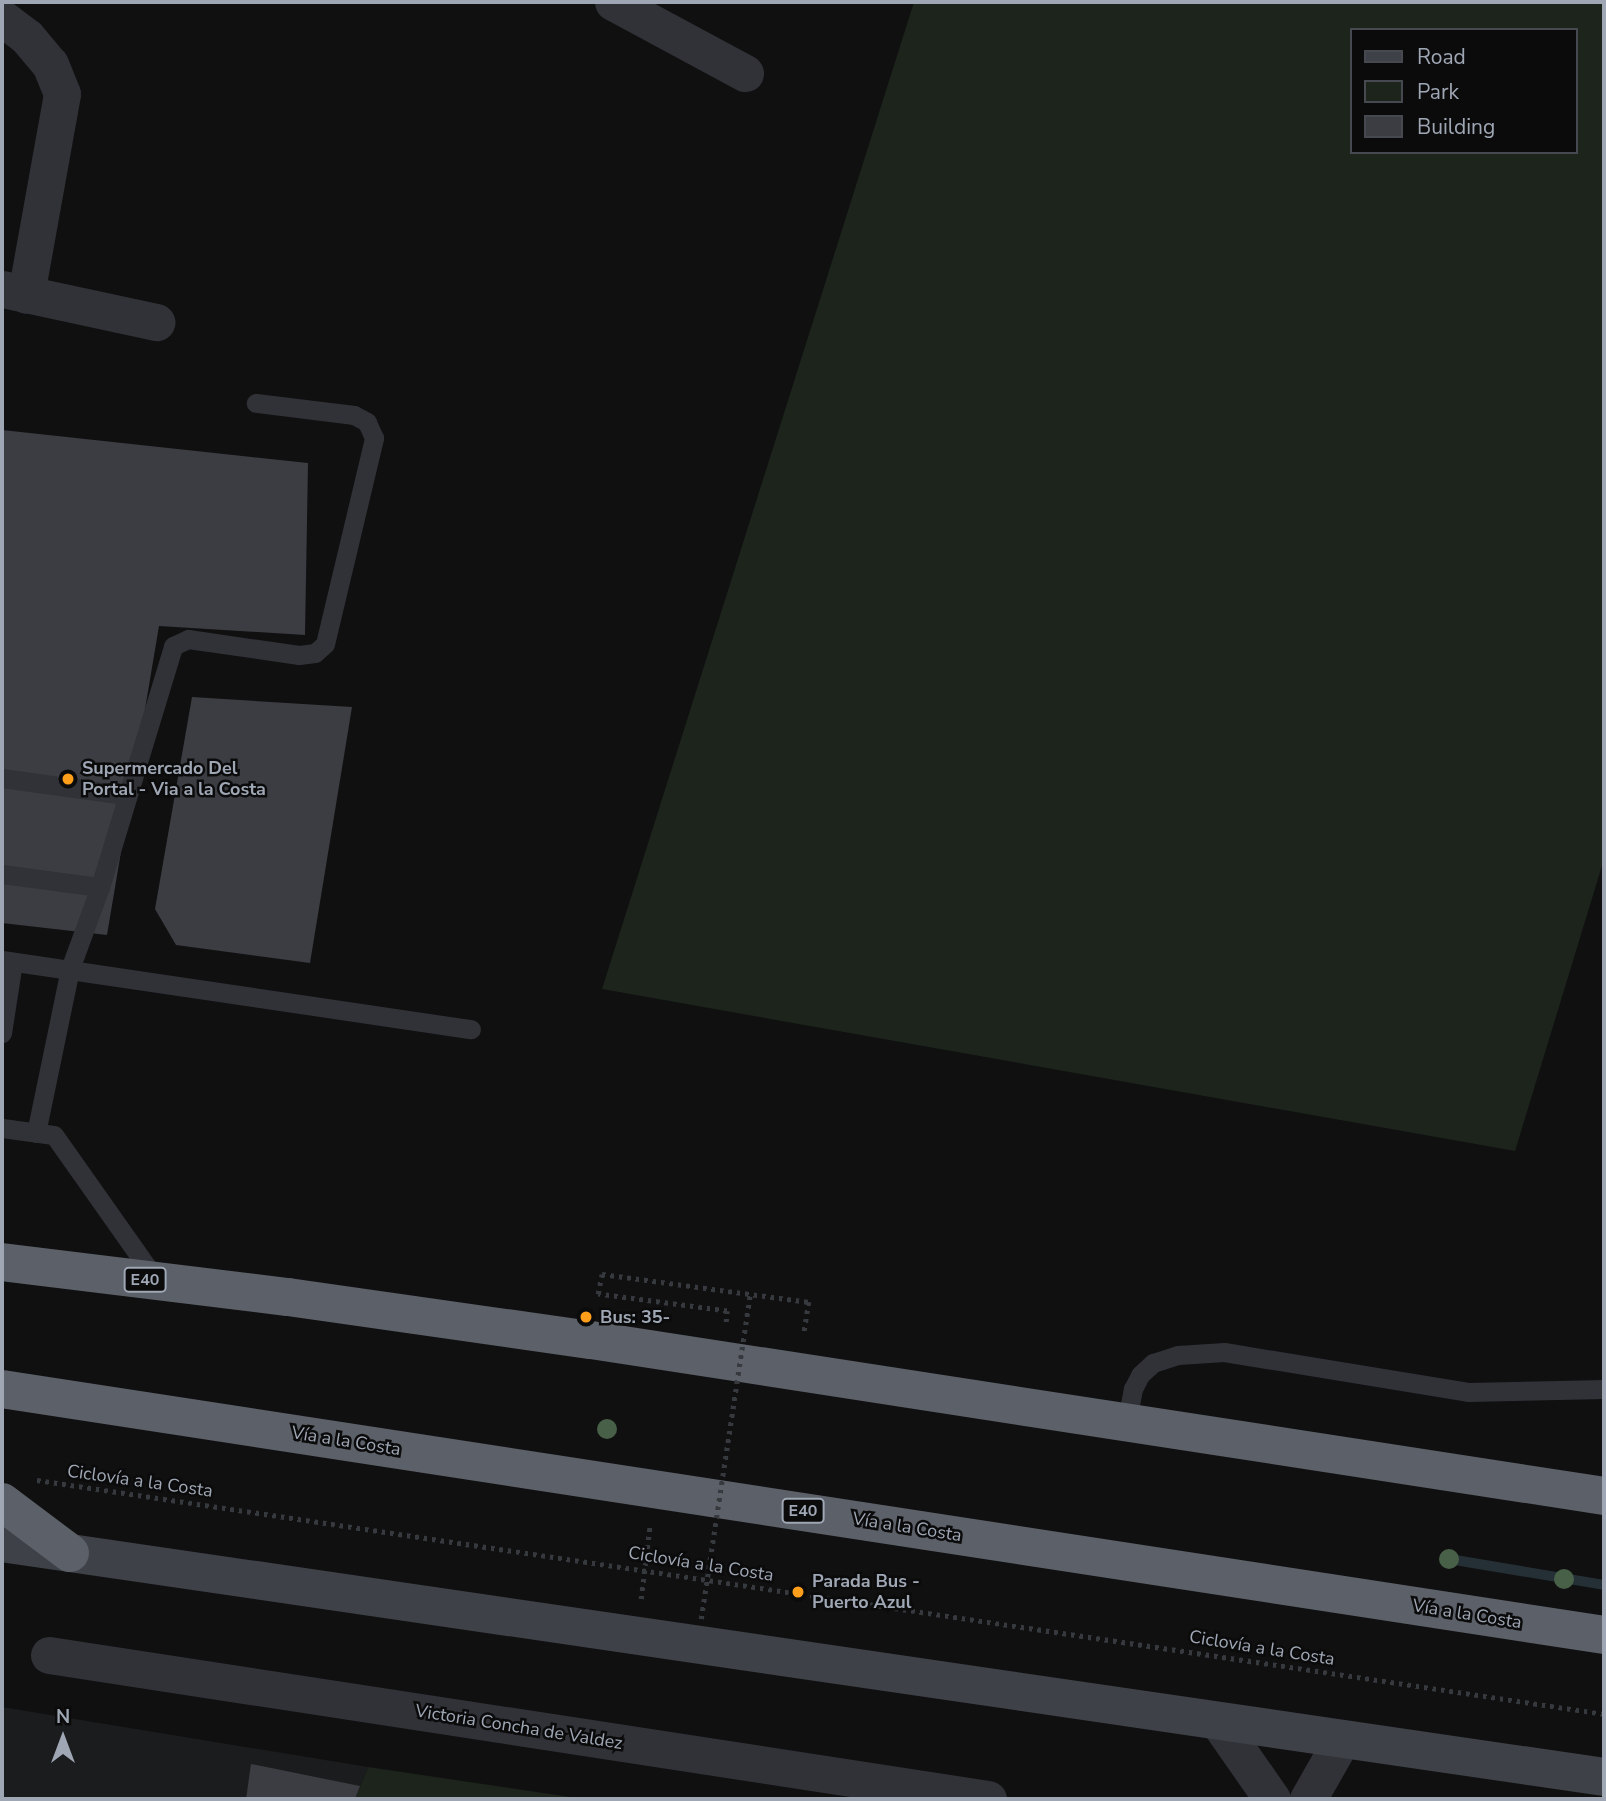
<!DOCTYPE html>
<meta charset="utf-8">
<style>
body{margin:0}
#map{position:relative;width:1606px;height:1801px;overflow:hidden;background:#101011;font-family:"Nunito Sans",sans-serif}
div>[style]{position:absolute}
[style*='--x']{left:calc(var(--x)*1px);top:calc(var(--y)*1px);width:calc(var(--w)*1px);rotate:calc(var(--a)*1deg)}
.built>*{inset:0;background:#1b1c1e}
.green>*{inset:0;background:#1c241c}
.stream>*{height:10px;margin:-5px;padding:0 5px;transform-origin:5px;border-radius:5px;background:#253036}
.building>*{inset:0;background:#3b3d42}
.path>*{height:4.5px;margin-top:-2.25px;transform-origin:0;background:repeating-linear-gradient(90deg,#36393e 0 3.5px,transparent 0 8.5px)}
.lane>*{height:19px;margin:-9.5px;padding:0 9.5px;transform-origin:9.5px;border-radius:9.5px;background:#303237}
.street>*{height:37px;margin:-18.5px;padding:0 18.5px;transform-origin:18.5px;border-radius:18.5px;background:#303237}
.secondary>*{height:38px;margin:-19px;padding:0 19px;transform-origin:19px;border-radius:19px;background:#3e4147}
.highway>*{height:38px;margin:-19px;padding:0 19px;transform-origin:19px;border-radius:19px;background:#5c6068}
.path-bridge>*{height:4.5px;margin-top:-2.25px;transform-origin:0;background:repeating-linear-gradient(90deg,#36393e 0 3.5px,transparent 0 8.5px)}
.trees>*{width:20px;height:20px;margin:-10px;border-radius:50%;background:#486047}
.dots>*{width:19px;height:19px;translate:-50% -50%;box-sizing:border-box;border:4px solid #0b0b0c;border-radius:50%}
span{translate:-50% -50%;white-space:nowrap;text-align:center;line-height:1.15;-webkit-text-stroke:5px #0b0b0c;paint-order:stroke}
.shield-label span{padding:2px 5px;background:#0b0b0c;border:2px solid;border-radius:5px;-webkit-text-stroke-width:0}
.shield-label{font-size:16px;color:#9fa7b4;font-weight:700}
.poi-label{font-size:18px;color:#9fa7b4;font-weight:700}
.left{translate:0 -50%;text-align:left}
.street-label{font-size:18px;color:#9fa7b4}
.frame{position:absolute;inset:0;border:4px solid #9fa7b4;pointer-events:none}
.legend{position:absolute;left:1350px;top:28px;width:228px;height:126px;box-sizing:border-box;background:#0b0b0c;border:2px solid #46494f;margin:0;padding:9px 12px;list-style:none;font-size:21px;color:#9fa7b4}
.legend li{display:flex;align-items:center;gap:14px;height:35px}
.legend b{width:35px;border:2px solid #46494f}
.north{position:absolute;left:28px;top:1703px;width:70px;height:70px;-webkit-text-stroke:5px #0b0b0c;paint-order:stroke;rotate:0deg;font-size:19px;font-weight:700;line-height:28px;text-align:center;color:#9fa7b4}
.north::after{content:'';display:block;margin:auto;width:24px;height:32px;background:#9fa7b4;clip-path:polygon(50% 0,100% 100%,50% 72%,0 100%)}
</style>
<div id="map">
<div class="built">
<i style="clip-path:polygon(2px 1707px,368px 1767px,355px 1799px,2px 1799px)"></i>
</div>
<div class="green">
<i style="clip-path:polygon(evenodd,914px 2px,1604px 2px,1604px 859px,1515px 1151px,602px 989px,914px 2px,1352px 30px,1576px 30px,1576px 152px,1352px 152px,1352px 30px)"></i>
<i style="clip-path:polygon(368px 1767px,584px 1799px,355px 1799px)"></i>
</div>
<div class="stream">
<i style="--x:1449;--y:1559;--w:157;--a:9.5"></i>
</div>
<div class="building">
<i style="clip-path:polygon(2px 430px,308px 463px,305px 635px,159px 626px,107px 935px,2px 923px)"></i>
<i style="clip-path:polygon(192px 697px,352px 707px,310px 963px,176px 945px,155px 909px)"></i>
<i style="clip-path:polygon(251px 1764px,360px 1786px,355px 1799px,246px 1799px)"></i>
</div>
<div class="path">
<i style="--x:726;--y:1322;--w:11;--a:-85"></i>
<i style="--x:727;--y:1311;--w:130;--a:-172.5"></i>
<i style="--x:598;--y:1294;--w:20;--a:-79"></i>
<i style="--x:602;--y:1274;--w:209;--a:7.7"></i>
<i style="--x:809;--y:1302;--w:33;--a:99"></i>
<i style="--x:37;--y:1480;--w:1584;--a:8.49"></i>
<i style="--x:641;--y:1599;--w:75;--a:-83.1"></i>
</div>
<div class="lane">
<i style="--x:2;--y:778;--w:124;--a:7.9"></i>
<i style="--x:2;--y:874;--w:99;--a:7.6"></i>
<i style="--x:2;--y:960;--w:474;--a:8.4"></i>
<i style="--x:2;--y:1033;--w:72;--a:-81.2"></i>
<i style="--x:2;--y:1128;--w:52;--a:7.7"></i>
<i style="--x:54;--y:1135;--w:179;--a:54.8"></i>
<i style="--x:36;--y:1133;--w:167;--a:-78.3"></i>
<i style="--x:70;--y:969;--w:87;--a:-69.9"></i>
<i style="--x:100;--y:887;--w:252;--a:-73.1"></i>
<i style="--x:173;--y:646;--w:17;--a:-25"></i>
<i style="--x:188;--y:639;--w:112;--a:8.2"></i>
<i style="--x:299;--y:655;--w:16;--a:-7"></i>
<i style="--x:315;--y:653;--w:13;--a:-42"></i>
<i style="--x:325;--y:644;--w:212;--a:-76.6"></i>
<i style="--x:374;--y:438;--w:17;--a:-114"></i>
<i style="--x:367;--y:422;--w:15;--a:-152"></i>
<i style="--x:354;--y:415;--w:99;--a:-173"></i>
<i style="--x:1127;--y:1422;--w:34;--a:-80"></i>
<i style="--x:1133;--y:1389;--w:16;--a:-63"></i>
<i style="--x:1140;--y:1375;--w:18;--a:-43"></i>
<i style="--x:1153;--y:1363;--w:26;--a:-18"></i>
<i style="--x:1178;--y:1355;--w:46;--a:-3.7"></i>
<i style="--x:1224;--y:1352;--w:247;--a:9.3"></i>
<i style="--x:1468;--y:1392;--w:136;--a:-1.3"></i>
</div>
<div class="street">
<i style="--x:613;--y:2;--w:150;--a:28.3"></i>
<i style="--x:2;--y:18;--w:31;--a:37"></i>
<i style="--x:27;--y:37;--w:35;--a:50"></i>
<i style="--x:50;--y:64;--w:32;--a:68"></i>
<i style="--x:62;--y:94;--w:204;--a:100.2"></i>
<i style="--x:3;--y:289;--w:157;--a:12.2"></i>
<i style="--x:49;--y:1655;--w:950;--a:8.72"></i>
<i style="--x:1219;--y:1723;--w:93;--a:55.1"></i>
<i style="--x:1308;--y:1799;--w:67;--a:-60.4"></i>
</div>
<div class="secondary">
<i style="--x:2;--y:1543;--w:1619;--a:8.31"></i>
</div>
<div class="highway">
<i style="--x:2;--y:1262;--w:288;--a:7"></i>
<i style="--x:288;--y:1297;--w:306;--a:8.1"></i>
<i style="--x:591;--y:1340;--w:1025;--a:8.75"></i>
<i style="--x:2;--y:1389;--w:1621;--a:8.73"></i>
<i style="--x:2;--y:1502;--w:85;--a:36.9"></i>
</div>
<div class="path-bridge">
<i style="--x:701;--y:1619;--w:329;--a:-81.4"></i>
</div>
<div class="trees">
<i style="left:607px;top:1429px"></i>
<i style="left:1449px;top:1559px"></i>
<i style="left:1564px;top:1579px"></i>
</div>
<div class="dots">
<i style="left:68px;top:779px;background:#ff9e1a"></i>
<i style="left:586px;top:1317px;background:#ff9e1a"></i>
<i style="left:798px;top:1592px;background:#ff9e1a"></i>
</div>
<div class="shield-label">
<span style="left:145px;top:1280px">E40</span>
<span style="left:803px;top:1511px">E40</span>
</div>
<div class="poi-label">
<span class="left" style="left:82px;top:779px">Supermercado Del<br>Portal - Via a la Costa</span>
<span class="left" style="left:600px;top:1317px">Bus: 35-</span>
<span class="left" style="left:812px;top:1592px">Parada Bus -<br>Puerto Azul</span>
</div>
<div class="street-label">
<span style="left:346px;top:1441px;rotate:9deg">Vía a la Costa</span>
<span style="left:140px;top:1481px;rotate:8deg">Ciclovía a la Costa</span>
<span style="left:907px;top:1527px;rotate:9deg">Vía a la Costa</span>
<span style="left:701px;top:1564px;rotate:9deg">Ciclovía a la Costa</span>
<span style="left:1467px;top:1614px;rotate:9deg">Vía a la Costa</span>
<span style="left:1262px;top:1648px;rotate:9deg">Ciclovía a la Costa</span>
<span style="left:519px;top:1727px;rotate:9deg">Victoria Concha de Valdez</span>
</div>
<div class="frame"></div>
<ul class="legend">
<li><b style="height:9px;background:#3e4147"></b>Road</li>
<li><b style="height:19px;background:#1c241c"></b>Park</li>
<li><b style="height:19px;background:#3b3d42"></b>Building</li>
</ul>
<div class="north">N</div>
</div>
